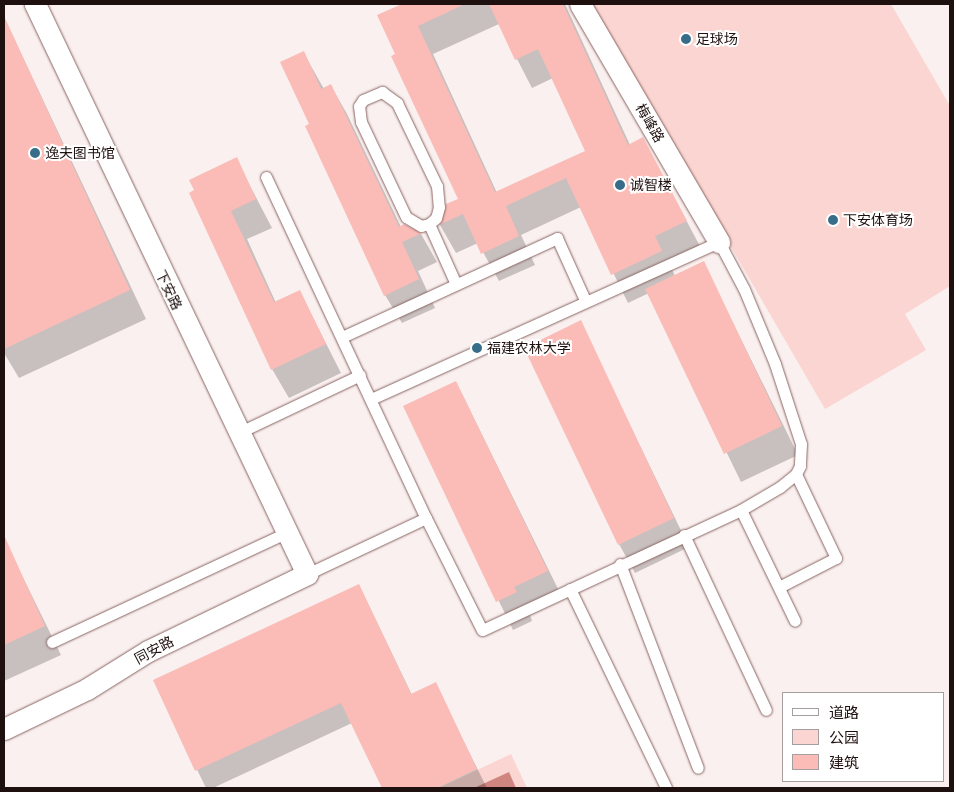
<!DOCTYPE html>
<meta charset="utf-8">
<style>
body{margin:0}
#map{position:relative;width:954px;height:792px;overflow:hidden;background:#f9f0ef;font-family:"Archivo Narrow","Noto Sans SC",sans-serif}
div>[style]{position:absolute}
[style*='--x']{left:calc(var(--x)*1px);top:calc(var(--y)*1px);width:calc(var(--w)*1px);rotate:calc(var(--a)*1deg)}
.green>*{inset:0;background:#fbd5d1}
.water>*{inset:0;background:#d08680}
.shadow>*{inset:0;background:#0003}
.building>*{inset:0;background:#fbbcb7}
.roads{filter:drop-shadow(0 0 1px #896461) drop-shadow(0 0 1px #896461)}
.lane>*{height:11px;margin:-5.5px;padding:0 5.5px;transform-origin:5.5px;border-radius:5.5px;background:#fff}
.street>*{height:21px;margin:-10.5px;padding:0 10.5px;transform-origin:10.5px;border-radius:10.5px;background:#fff}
.dots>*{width:14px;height:14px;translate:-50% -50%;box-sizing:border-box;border:2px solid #fff;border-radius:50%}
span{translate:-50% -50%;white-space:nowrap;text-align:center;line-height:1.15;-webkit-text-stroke:4px #fff;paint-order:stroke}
.poi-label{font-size:14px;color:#1e100f}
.left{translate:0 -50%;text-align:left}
.street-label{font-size:14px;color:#1e100f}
.frame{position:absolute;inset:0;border:5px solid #1e100f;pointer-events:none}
.legend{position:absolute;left:782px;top:692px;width:162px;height:90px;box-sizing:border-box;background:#fff;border:1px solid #a59f9f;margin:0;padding:6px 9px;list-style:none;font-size:15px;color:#1e100f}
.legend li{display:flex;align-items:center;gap:10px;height:25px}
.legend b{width:25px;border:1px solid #a59f9f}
</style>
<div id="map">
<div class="green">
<i style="clip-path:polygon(590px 4px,891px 4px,950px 106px,950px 286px,905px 314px,926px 350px,825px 409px)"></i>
<i style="clip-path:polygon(511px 754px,527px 788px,439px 788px)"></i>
</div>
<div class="water">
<i style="clip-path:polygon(509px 772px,516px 788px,474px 788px)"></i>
</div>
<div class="shadow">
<i style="clip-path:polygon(evenodd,405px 4px,565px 4px,630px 145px,643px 139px,702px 250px,670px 265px,675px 276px,703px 262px,798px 455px,741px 482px,649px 293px,628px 303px,581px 207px,521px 235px,535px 265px,499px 281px,478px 243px,456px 253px,440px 225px,447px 205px,460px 199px,379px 16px,405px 4px,499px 24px,532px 88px,553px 78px,587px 151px,497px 193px,433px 54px,499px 24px)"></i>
<i style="clip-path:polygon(4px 17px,146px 319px,19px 378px,4px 353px)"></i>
<i style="clip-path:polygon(303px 52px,324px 89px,331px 86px,347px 114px,401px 227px,421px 234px,437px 262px,418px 271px,435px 308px,402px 323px,385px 295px,310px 125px)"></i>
<i style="clip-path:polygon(236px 159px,272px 228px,247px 239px,276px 303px,300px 292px,341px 373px,289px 398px,272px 369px,191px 193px)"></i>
<i style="clip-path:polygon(580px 322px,689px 547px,635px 573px,619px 544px)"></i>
<i style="clip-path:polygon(456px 382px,563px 599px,530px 615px,532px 621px,513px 630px,404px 407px)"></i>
<i style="clip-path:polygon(8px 547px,61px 655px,4px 681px,4px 549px)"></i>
<i style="clip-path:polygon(359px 585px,412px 695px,435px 684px,487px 788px,383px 788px,352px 723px,213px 788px,206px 788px,154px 681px)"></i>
</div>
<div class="building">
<i style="clip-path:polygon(402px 4px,465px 4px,418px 26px,495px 192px,585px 151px,538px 49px,515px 60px,489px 4px,563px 4px,628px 145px,643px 137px,687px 221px,655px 236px,662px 251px,611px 275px,566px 178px,506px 206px,519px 236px,481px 254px,463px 214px,439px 225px,446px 204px,458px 199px,391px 56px,395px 54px,377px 15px)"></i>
<i style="clip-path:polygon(4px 16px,130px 290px,4px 349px)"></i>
<i style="clip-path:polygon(304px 51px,321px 89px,331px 84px,399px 227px,404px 224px,422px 233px,402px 242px,419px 279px,384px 296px,305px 126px,309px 124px,280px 62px)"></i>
<i style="clip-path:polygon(237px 157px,256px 199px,231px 211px,274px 302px,300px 290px,326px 344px,271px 370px,189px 193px,194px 190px,189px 180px)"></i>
<i style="clip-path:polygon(704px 261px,782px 426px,724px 454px,645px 289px)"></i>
<i style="clip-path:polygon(581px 320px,674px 518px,618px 545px,524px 348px)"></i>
<i style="clip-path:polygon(456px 381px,548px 571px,514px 587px,517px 592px,496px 602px,403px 406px)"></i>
<i style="clip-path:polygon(4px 535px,45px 626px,4px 645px)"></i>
<i style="clip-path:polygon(359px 584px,411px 694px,436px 682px,477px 769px,437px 788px,382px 788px,341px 703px,195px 771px,153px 680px)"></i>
</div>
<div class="roads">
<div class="lane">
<i style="--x:382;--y:92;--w:19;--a:36"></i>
<i style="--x:397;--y:103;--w:92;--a:64.3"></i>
<i style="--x:437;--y:186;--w:21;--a:85"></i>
<i style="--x:439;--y:207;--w:11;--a:105"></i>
<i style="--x:436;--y:218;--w:9;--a:139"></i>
<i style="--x:429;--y:224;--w:8;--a:166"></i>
<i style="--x:421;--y:226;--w:17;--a:-149"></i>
<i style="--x:406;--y:217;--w:105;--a:-115.3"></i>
<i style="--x:361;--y:122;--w:16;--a:-97"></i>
<i style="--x:359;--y:106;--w:7;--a:-56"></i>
<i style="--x:363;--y:100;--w:21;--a:-23"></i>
<i style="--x:266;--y:177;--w:377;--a:64.9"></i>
<i style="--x:426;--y:518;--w:132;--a:154.8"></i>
<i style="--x:429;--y:224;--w:66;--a:65.8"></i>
<i style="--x:342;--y:337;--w:237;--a:-24.7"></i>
<i style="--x:557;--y:238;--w:68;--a:65.7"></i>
<i style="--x:371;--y:399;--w:382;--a:-24.3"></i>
<i style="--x:719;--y:242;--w:53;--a:62"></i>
<i style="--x:744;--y:289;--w:81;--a:67.5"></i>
<i style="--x:775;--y:364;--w:84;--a:72"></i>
<i style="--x:801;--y:444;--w:22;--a:93"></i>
<i style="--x:800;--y:466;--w:9;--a:117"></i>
<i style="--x:796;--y:474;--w:21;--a:141"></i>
<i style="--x:780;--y:487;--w:45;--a:149.5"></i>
<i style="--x:741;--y:510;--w:285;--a:155.1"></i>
<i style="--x:482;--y:630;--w:125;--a:-116.6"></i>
<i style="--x:238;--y:433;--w:135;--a:-25.4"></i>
<i style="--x:741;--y:510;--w:123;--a:64.1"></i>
<i style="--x:684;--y:535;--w:193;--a:64.9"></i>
<i style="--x:620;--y:564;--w:218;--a:69.1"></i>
<i style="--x:779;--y:587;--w:64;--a:-27"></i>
<i style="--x:836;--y:558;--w:93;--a:-115.5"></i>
<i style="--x:570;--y:589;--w:221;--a:64.2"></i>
<i style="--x:52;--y:642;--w:258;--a:-25"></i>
</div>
<div class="street">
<i style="--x:580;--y:4;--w:276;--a:59.7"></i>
<i style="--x:4;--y:729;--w:92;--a:-25.7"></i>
<i style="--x:87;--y:689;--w:72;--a:-31.9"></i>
<i style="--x:148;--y:651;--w:177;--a:-25.8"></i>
<i style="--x:307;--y:574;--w:632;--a:-115.51"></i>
</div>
</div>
<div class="dots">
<i style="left:686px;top:39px;background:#386d89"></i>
<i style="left:35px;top:153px;background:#386d89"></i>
<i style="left:620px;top:185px;background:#386d89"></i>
<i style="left:833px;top:220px;background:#386d89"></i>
<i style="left:477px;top:348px;background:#386d89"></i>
</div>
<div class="poi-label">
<span class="left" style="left:696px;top:39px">足球场</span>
<span class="left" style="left:45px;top:153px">逸夫图书馆</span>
<span class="left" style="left:630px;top:185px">诚智楼</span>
<span class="left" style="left:843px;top:220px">下安体育场</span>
<span class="left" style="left:487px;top:348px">福建农林大学</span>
</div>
<div class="street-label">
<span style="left:650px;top:123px;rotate:60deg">梅峰路</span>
<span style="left:169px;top:290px;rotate:64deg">下安路</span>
<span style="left:154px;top:650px;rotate:-28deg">同安路</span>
</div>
<div class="frame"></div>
<ul class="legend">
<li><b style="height:6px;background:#fff"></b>道路</li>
<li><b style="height:14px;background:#fbd5d1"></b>公园</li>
<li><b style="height:14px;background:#fbbcb7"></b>建筑</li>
</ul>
</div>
